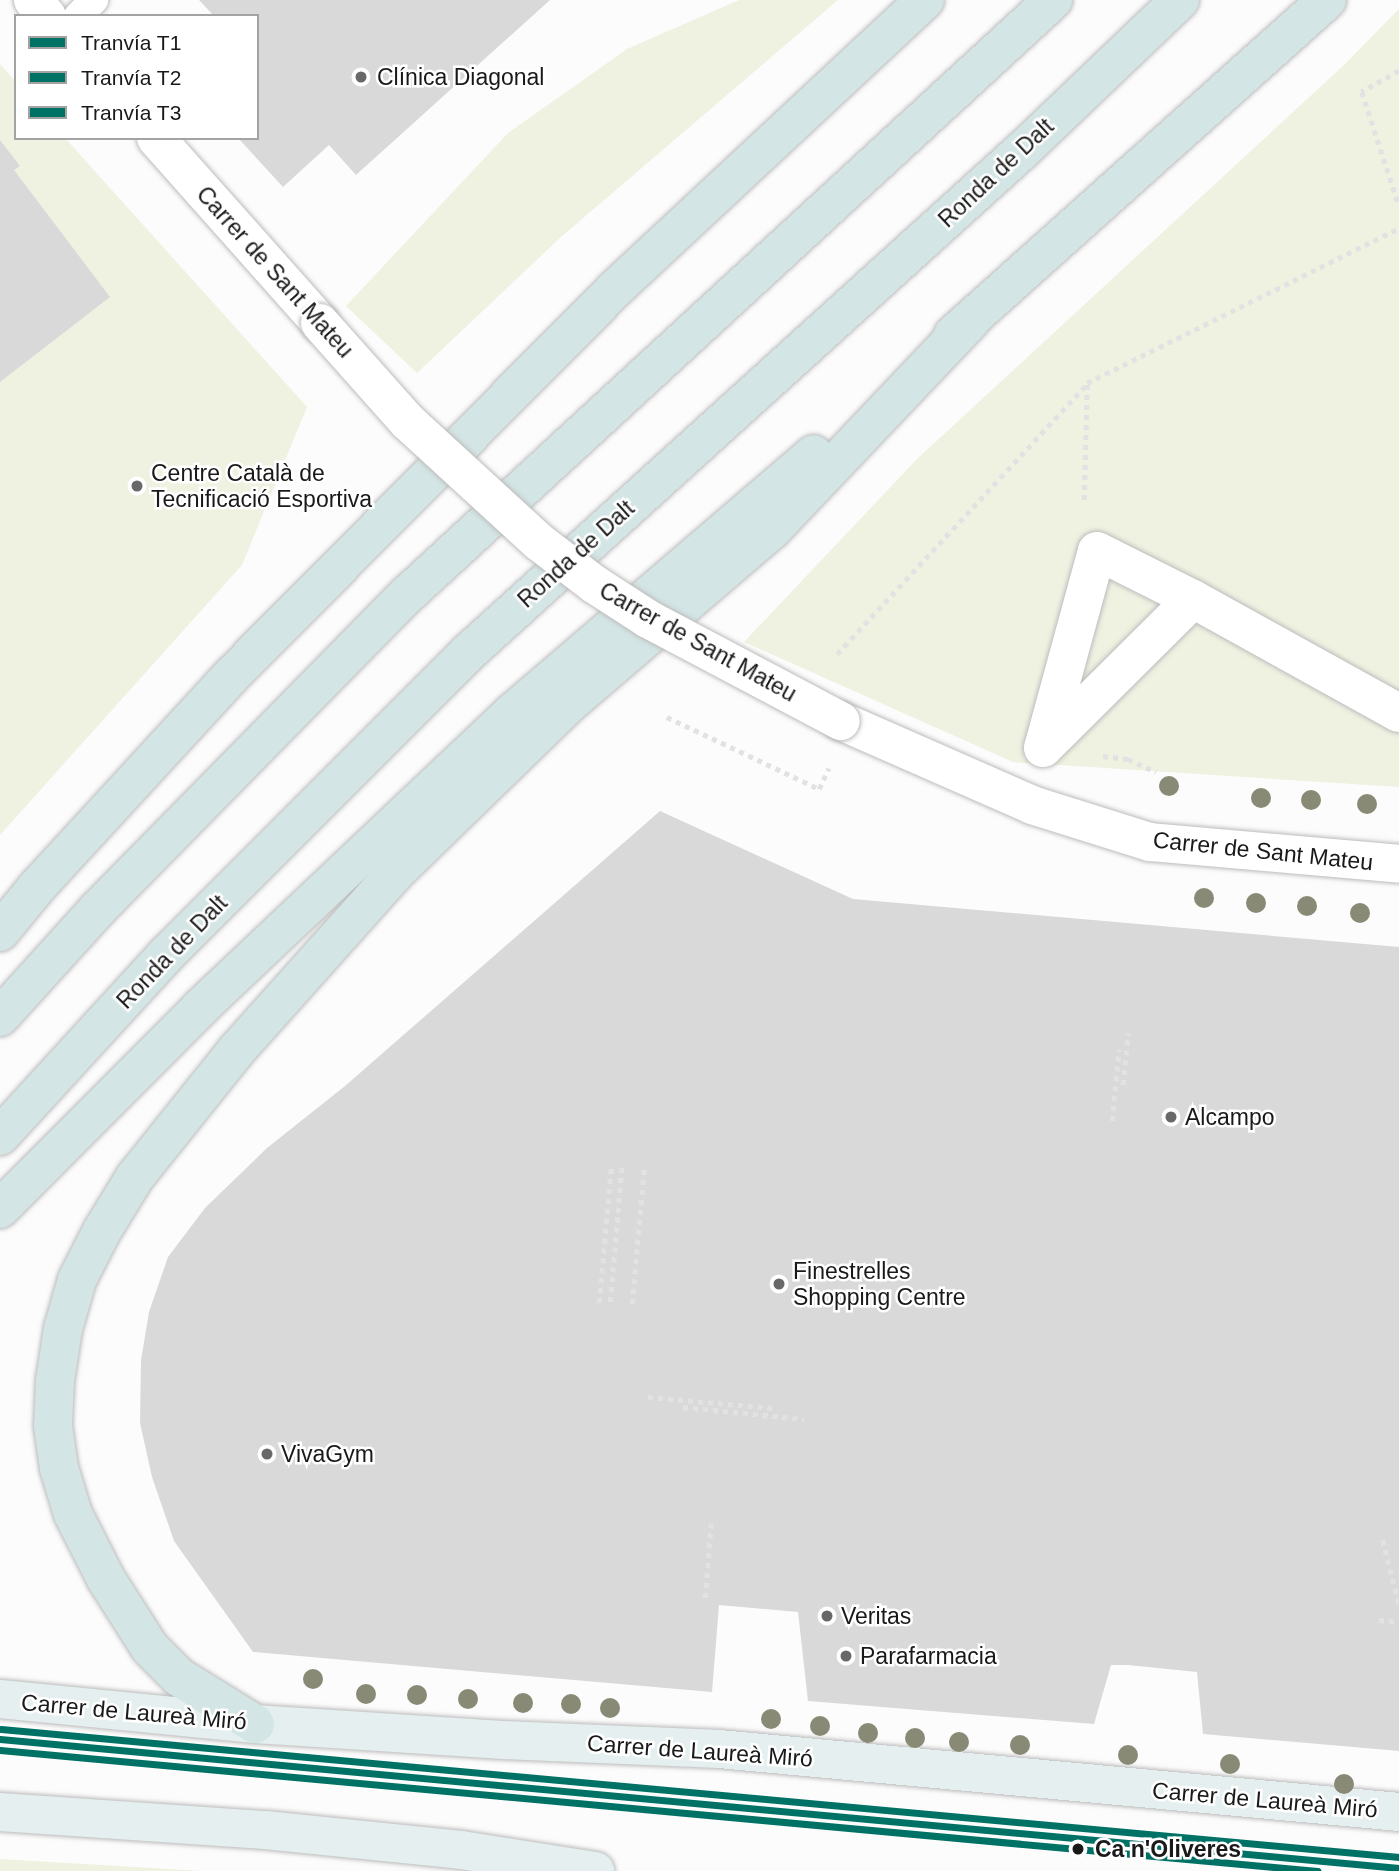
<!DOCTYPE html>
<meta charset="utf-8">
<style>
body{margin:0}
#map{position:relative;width:1399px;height:1871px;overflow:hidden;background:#fcfcfc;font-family:Arial,sans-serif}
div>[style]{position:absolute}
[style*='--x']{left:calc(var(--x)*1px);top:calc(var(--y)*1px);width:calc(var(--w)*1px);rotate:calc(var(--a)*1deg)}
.green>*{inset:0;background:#eff1e1}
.building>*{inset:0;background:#dad9da}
.path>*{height:4.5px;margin-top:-2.25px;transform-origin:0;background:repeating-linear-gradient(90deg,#e2e2e2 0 5px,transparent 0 10px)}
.roads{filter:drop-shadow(0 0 2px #bcbcbc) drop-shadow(0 0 2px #bcbcbc)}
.lane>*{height:28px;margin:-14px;padding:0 14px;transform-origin:14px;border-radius:14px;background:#fff}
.street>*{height:38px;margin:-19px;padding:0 19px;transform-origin:19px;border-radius:19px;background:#fff}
.primary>*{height:38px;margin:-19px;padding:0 19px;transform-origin:19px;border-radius:19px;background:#e5efef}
.highway>*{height:38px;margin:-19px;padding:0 19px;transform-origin:19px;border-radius:19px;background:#d4e5e5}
.bridges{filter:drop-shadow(0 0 2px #bcbcbc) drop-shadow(0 0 2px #bcbcbc)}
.street-bridge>*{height:38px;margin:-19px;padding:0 19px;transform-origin:19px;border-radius:19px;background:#fff}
.tram-1>*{height:7px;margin:-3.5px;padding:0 3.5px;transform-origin:3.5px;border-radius:3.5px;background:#007165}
.tram-2>*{height:7px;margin:-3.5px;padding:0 3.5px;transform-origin:3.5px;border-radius:3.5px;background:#007165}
.tram-3>*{height:7px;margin:-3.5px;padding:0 3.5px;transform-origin:3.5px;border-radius:3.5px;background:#007165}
.trees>*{width:20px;height:20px;margin:-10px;border-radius:50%;background:#888a75}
.dots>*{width:19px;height:19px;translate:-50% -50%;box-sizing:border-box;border:4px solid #fff;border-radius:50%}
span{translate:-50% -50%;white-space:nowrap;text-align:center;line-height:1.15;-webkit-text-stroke:5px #fff;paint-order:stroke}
.poi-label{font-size:23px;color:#19191a}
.left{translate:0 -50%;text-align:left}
.street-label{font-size:23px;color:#19191a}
.stop-label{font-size:23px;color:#19191a;font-weight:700}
.legend{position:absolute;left:14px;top:14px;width:245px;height:126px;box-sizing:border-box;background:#fff;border:2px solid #a3a3a3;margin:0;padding:9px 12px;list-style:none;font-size:21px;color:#19191a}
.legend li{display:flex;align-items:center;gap:14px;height:35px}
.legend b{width:35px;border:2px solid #a3a3a3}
</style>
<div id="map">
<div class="green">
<i style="clip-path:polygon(739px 0,838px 0,561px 237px,417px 373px,346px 306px,508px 133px,627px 49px)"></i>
<i style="clip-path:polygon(1399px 9px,1399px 787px,1013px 762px,744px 642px,917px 459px,1344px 65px)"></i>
<i style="clip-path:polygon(0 64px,16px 82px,16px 138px,65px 138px,307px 407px,242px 565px,0 835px)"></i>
<i style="clip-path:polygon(0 1859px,203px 1871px,0 1871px)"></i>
</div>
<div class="building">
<i style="clip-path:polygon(199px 0,550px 0,356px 175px,329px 145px,283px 187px,238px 138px,257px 138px,257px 16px,214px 16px)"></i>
<i style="clip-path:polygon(0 140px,20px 166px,14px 170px,110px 297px,0 382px)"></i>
<i style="clip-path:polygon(660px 811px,853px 899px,1399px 947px,1399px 1751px,1203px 1734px,1197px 1672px,1128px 1665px,1111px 1665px,1094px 1724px,808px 1701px,798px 1612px,719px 1605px,712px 1692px,253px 1652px,174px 1541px,152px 1477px,140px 1423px,141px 1360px,149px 1312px,168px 1257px,205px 1208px,267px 1148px,345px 1086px)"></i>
</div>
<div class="path">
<i style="--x:1399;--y:71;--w:43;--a:150.4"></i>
<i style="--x:1362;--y:92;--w:120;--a:72"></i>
<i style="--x:1084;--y:500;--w:117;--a:-88.5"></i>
<i style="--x:1087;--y:383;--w:348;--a:-26.4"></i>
<i style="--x:837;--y:654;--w:367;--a:-47.2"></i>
<i style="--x:667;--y:717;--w:168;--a:25.3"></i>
<i style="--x:819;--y:789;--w:23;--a:-65"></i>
<i style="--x:1103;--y:756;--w:25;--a:7"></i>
<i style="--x:1128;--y:759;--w:31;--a:25"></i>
<i style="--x:1123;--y:1085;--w:52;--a:-84.5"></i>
<i style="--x:1112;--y:1121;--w:72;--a:-84.4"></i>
<i style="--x:610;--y:1302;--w:137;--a:-85"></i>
<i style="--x:599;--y:1303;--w:136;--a:-84.9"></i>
<i style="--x:632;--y:1304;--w:136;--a:-84.9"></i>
<i style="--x:648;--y:1397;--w:125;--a:5"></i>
<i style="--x:683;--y:1407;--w:122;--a:5.7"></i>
<i style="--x:1383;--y:1540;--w:66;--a:76"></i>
<i style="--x:705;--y:1598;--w:75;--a:-85.4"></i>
<i style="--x:1379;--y:1620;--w:20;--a:6"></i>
</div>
<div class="roads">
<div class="lane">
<i style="--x:78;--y:16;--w:23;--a:-45"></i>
</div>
<div class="street">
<i style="--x:33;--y:0;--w:21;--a:49"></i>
<i style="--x:156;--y:138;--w:247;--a:48.4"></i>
<i style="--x:1193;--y:599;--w:211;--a:135.2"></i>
<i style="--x:1043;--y:748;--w:204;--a:-74.7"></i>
<i style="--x:1097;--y:551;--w:107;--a:26.6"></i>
<i style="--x:1193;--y:599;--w:235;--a:29"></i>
<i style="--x:841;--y:721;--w:209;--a:23.7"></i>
<i style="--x:1032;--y:805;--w:124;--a:17.4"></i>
<i style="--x:1150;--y:842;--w:250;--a:5"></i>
</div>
<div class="primary">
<i style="--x:0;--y:1699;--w:256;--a:5.6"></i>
<i style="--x:255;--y:1724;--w:250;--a:3.7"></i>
<i style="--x:504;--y:1740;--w:215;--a:2.4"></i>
<i style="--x:719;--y:1749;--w:683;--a:5.29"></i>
<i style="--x:0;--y:1812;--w:266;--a:3.9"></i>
<i style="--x:265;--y:1830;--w:197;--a:5.8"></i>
<i style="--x:461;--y:1850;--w:136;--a:8.9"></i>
</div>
<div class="highway">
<i style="--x:953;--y:335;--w:502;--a:-41.85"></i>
<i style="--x:0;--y:932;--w:57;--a:-50.7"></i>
<i style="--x:36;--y:888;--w:291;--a:-47.4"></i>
<i style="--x:233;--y:674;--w:541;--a:-45.22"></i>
<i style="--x:614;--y:290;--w:425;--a:-43"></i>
<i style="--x:0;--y:1017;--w:144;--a:-47.8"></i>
<i style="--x:97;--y:910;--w:443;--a:-45.5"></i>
<i style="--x:408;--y:594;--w:877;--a:-42.64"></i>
<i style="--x:0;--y:1136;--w:246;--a:-47.5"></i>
<i style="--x:166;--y:955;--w:430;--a:-45"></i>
<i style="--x:470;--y:651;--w:750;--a:-42.19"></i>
<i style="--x:1026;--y:147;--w:213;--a:-43.7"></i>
<i style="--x:0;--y:1209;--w:284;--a:-45.1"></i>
<i style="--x:200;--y:1008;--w:431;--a:-43.4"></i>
<i style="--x:513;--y:712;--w:396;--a:-40.6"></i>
<i style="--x:255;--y:1724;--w:89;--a:-148.3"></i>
<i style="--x:179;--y:1677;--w:41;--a:-135"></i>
<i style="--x:150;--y:1648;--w:82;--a:-122.5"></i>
<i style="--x:106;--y:1579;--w:73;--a:-116.9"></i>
<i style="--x:73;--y:1514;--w:48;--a:-106.9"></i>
<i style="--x:59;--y:1468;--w:42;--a:-98.1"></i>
<i style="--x:53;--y:1426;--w:45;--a:-87.5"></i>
<i style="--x:55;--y:1381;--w:53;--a:-81.3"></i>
<i style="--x:63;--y:1329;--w:51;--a:-74.1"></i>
<i style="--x:77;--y:1280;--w:55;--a:-63"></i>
<i style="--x:102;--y:1231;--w:63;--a:-58.6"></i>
<i style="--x:135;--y:1177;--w:161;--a:-51.3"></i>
<i style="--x:236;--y:1051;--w:237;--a:-48.2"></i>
<i style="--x:394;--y:874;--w:245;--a:-44.2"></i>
<i style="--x:570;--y:703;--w:267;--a:-40.6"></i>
<i style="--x:773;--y:529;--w:288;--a:-46.5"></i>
</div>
</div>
<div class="bridges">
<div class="street-bridge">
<i style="--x:320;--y:323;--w:131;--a:48.4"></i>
<i style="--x:407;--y:421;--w:179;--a:42.5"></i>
<i style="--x:539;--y:542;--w:69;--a:37.4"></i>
<i style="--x:594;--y:584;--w:64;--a:32.9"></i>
<i style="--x:648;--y:619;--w:218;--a:27.9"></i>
</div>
</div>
<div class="tram-1">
<i style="--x:0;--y:1739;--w:1405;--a:5.27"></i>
</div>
<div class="tram-2">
<i style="--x:0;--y:1750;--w:1323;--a:5.25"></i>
</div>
<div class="tram-3">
<i style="--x:1;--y:1729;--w:1404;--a:5.23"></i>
</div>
<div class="trees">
<i style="left:1169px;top:786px"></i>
<i style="left:1261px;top:798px"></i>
<i style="left:1311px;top:800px"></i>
<i style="left:1367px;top:804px"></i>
<i style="left:1204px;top:898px"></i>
<i style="left:1256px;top:903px"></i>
<i style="left:1307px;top:906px"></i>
<i style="left:1360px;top:913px"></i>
<i style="left:313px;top:1679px"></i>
<i style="left:366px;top:1694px"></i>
<i style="left:417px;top:1695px"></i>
<i style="left:468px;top:1699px"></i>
<i style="left:523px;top:1703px"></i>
<i style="left:571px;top:1704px"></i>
<i style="left:610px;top:1708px"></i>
<i style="left:771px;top:1719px"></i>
<i style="left:820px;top:1726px"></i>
<i style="left:868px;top:1733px"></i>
<i style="left:915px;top:1738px"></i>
<i style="left:959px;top:1742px"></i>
<i style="left:1020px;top:1745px"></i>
<i style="left:1128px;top:1755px"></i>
<i style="left:1230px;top:1764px"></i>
<i style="left:1344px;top:1784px"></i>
</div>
<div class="dots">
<i style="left:361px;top:77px;background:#686869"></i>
<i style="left:137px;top:486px;background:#686869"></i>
<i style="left:1171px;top:1117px;background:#686869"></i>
<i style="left:779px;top:1284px;background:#686869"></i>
<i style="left:267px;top:1454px;background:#686869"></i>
<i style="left:827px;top:1616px;background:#686869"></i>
<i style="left:846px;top:1656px;background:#686869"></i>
<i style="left:1078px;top:1849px;background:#19191a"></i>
</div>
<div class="poi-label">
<span class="left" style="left:377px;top:77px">Clínica Diagonal</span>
<span class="left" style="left:151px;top:486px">Centre Català de<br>Tecnificació Esportiva</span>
<span class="left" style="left:1185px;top:1117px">Alcampo</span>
<span class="left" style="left:793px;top:1284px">Finestrelles<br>Shopping Centre</span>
<span class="left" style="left:281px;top:1454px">VivaGym</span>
<span class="left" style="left:841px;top:1616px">Veritas</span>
<span class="left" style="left:860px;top:1656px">Parafarmacia</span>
</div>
<div class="street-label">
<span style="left:996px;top:173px;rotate:-43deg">Ronda de Dalt</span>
<span style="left:275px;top:272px;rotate:48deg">Carrer de Sant Mateu</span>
<span style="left:576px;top:554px;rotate:-42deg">Ronda de Dalt</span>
<span style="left:698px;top:642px;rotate:29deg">Carrer de Sant Mateu</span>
<span style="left:1263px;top:851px;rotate:6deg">Carrer de Sant Mateu</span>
<span style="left:172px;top:952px;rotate:-46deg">Ronda de Dalt</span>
<span style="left:134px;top:1712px;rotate:5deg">Carrer de Laureà Miró</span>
<span style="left:700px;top:1751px;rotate:4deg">Carrer de Laureà Miró</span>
<span style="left:1265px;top:1800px;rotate:5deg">Carrer de Laureà Miró</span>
</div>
<div class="stop-label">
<span class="left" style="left:1095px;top:1849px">Ca n'Oliveres</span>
</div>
<ul class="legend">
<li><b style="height:9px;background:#007165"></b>Tranvía T1</li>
<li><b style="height:9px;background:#007165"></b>Tranvía T2</li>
<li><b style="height:9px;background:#007165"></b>Tranvía T3</li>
</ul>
</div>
